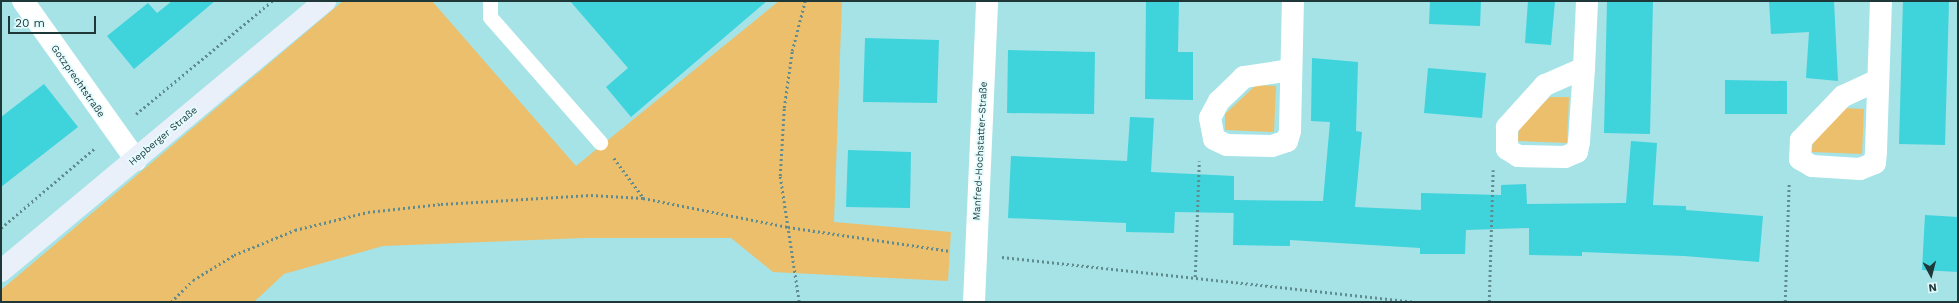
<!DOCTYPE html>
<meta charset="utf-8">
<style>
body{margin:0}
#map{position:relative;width:1959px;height:303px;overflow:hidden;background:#a5e3e7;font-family:"Work Sans",sans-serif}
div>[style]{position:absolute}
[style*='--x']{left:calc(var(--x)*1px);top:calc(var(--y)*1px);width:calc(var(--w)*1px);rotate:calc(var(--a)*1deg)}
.green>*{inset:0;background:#ecbf6c}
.building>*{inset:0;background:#3fd3dc}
.path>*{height:2.5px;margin-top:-1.25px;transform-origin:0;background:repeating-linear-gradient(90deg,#618c8f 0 2px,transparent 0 5px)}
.lane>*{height:15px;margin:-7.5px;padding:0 7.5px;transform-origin:7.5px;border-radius:7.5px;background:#fff}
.street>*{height:22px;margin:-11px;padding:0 11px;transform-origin:11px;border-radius:11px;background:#fff}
.secondary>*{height:22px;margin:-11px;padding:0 11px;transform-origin:11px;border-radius:11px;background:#eaf0fa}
span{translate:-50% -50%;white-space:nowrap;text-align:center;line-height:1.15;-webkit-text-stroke:3.5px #e4fcfe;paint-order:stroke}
.street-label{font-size:10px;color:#1e3739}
.frame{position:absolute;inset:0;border:2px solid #1e3739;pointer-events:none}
.north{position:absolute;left:1911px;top:255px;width:40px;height:40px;-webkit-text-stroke:3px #e4fcfe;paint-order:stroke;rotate:173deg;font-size:11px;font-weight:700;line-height:16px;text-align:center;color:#1e3739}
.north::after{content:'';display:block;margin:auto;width:14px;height:18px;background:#1e3739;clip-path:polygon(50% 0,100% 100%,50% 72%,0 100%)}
.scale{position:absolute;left:8px;top:16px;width:88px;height:18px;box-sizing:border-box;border:2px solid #1e3739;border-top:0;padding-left:5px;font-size:12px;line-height:14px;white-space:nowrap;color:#1e3739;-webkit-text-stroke:3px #e4fcfe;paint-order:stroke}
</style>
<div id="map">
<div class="green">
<i style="clip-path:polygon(343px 1px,432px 1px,576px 166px,779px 1px,842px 1px,834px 222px,951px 232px,948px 281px,773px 272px,731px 238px,584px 238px,383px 246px,284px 274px,254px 302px,1px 302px,1px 290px)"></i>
<i style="clip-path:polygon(1256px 85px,1276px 86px,1274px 132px,1225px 130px,1225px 114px)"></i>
<i style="clip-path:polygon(1550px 97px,1569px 97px,1567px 143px,1518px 141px,1519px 126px)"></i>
<i style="clip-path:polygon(1844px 108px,1864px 109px,1862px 154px,1812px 152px,1813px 137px)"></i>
</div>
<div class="building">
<i style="clip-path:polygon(172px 1px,215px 1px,134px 69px,107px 36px,148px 3px,157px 13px)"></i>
<i style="clip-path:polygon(570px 1px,767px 1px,631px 117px,606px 87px,628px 68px)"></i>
<i style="clip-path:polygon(1146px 1px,1179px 1px,1178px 52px,1193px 52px,1193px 100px,1145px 99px)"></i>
<i style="clip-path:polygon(1430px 1px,1481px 1px,1480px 26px,1429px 24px)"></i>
<i style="clip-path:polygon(1528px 1px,1555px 1px,1551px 45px,1525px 43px)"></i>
<i style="clip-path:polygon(1607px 1px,1653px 1px,1650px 134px,1604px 133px)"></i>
<i style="clip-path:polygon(1769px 1px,1834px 1px,1838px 81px,1806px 78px,1809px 32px,1771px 34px)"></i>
<i style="clip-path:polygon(1903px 1px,1949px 1px,1945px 145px,1899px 144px)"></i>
<i style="clip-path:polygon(865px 38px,939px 40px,937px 103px,863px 102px)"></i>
<i style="clip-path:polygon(1008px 50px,1095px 52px,1094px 114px,1007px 113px)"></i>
<i style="clip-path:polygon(1312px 58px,1358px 62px,1356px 131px,1362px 132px,1355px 207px,1421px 210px,1421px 193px,1501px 195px,1501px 185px,1526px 184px,1527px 204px,1626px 203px,1631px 141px,1657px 143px,1653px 205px,1686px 206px,1686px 210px,1763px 216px,1759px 262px,1684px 256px,1582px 252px,1582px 256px,1529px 255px,1529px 228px,1466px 230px,1465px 254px,1420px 254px,1420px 248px,1290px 240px,1290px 246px,1233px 245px,1234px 200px,1323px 201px,1330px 122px,1311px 121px)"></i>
<i style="clip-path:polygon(1428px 68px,1486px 73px,1482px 118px,1424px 113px)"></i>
<i style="clip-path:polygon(1725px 80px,1787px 81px,1787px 114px,1725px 114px)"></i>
<i style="clip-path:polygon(44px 84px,78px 127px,1px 187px,1px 117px)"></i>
<i style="clip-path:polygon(1130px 117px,1154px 118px,1151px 172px,1234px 176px,1234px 213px,1175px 212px,1174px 233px,1126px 232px,1126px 223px,1008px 218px,1011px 156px,1127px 161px)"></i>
<i style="clip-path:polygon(848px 150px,911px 152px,910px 208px,846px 207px)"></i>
<i style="clip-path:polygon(1925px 215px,1958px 217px,1958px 272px,1922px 270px)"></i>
</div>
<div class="path">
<i style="--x:136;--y:114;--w:177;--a:-39.7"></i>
<i style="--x:614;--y:158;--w:49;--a:53.4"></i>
<i style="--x:1;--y:228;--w:123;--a:-40.4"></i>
<i style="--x:1002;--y:257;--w:416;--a:6.2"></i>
<i style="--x:1195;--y:277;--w:116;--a:-88"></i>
<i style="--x:171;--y:302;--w:31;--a:-45"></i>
<i style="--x:193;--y:280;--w:48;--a:-31.4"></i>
<i style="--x:234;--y:255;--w:66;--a:-22.3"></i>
<i style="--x:295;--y:230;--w:75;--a:-13.9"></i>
<i style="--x:368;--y:212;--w:73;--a:-6.3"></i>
<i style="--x:441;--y:204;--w:150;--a:-3.4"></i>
<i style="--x:591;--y:195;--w:52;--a:3.3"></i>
<i style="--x:643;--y:198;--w:148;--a:11.3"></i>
<i style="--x:788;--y:227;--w:164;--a:8.4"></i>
<i style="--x:799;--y:302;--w:127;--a:-98.6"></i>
<i style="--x:780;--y:176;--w:68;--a:-86.6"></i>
<i style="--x:784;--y:108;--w:58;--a:-82"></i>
<i style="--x:792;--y:51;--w:52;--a:-75.4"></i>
<i style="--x:1489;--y:302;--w:132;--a:-88.3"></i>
<i style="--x:1785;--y:302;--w:119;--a:-88.1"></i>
</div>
<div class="lane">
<i style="--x:490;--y:1;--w:16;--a:90"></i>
<i style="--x:490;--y:17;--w:167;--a:48.7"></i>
</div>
<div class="street">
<i style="--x:23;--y:1;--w:195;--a:54.6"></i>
<i style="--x:1584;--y:68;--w:43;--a:156.4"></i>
<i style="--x:1545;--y:85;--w:57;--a:132.1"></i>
<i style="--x:1507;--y:127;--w:22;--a:90"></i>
<i style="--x:1507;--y:149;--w:13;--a:32"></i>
<i style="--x:1518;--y:156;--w:47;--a:1.2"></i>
<i style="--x:1565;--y:157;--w:13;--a:-23"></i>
<i style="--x:1577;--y:152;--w:10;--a:-79"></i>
<i style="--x:1579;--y:142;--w:74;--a:-86.1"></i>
<i style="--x:1584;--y:68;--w:67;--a:-87.4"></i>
<i style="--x:1291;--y:70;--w:48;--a:171.5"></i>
<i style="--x:1244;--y:77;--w:35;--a:136"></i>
<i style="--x:1219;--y:101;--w:19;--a:118"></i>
<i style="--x:1210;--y:118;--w:21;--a:79"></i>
<i style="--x:1214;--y:139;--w:14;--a:25"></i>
<i style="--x:1227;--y:145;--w:45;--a:1.3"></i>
<i style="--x:1272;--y:146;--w:16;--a:-18"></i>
<i style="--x:1287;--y:141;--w:10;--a:-73"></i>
<i style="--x:1290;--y:131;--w:130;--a:-88.7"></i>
<i style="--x:1878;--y:80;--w:38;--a:155"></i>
<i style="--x:1843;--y:96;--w:61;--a:133.7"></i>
<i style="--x:1801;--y:140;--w:19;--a:93"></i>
<i style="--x:1800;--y:159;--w:14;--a:30"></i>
<i style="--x:1812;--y:166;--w:48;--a:3.6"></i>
<i style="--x:1860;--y:169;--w:16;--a:-22"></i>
<i style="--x:1875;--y:163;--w:12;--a:-85"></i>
<i style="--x:1876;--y:151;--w:150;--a:-88.1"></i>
<i style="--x:974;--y:302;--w:301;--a:-87.5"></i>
</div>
<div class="secondary">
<i style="--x:1;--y:271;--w:422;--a:-39.8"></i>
</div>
<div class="street-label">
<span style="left:78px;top:81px;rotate:55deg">Gotzprechtstraße</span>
<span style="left:163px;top:136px;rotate:-40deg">Hepberger Straße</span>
<span style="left:980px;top:151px;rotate:-87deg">Manfred-Hochstatter-Straße</span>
</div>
<div class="frame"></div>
<div class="north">N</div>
<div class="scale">20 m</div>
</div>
